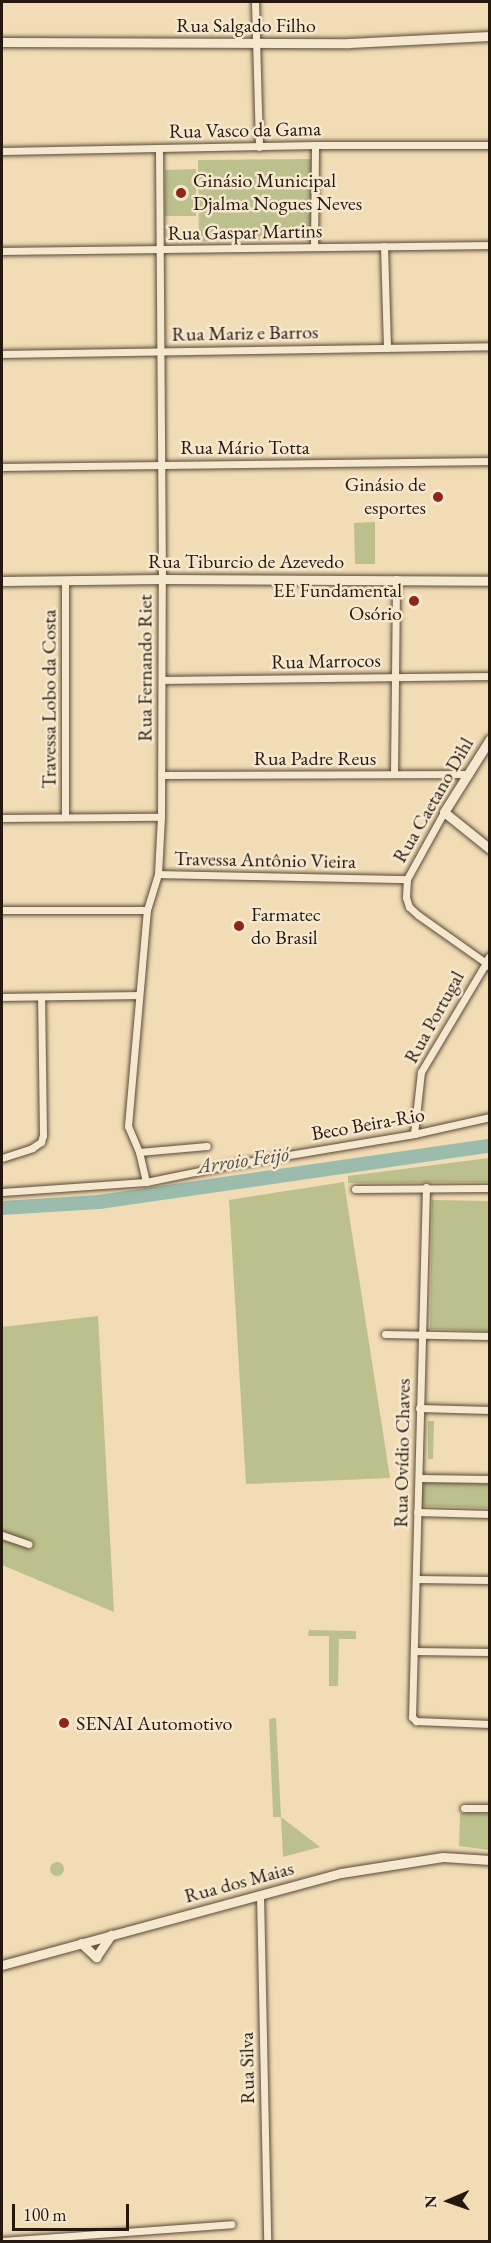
<!DOCTYPE html>
<meta charset="utf-8">
<style>
body{margin:0}
#map{position:relative;width:491px;height:2243px;overflow:hidden;background:#f1dcb5;font-family:"EB Garamond",serif}
div>[style]{position:absolute}
[style*='--x']{left:calc(var(--x)*1px);top:calc(var(--y)*1px);width:calc(var(--w)*1px);rotate:calc(var(--a)*1deg)}
.green>*{inset:0;background:#bcc08c}
.round{border-radius:50%}
.river>*{height:14px;margin:-7px;padding:0 7px;transform-origin:7px;border-radius:7px;background:#9bbcad}
.roads{filter:drop-shadow(0 0 2px #594938) drop-shadow(0 0 2px #594938)}
.street>*{height:7px;margin:-3.5px;padding:0 3.5px;transform-origin:3.5px;border-radius:3.5px;background:#f6e8cf}
.secondary>*{height:9px;margin:-4.5px;padding:0 4.5px;transform-origin:4.5px;border-radius:4.5px;background:#f6e8cf}
.dots>*{width:16px;height:16px;translate:-50% -50%;box-sizing:border-box;border:3px solid #f6e8cf;border-radius:50%}
span{translate:-50% -50%;white-space:nowrap;text-align:center;line-height:1.15;-webkit-text-stroke:5px #f6e8cf;paint-order:stroke}
.street-label{font-size:20px;color:#26180f}
.poi-label{font-size:20px;color:#26180f}
.left{translate:0 -50%;text-align:left}
.right{translate:-100% -50%;text-align:right}
.water-label{font-size:21px;color:#4f5146;font-style:italic}
.frame{position:absolute;inset:0;border:3px solid #26180f;pointer-events:none}
.north{position:absolute;left:419px;top:2171px;width:60px;height:60px;-webkit-text-stroke:4px #f6e8cf;paint-order:stroke;rotate:268deg;font-size:16px;font-weight:700;line-height:24px;text-align:center;color:#26180f}
.north::after{content:'';display:block;margin:auto;width:21px;height:27px;background:#26180f;clip-path:polygon(50% 0,100% 100%,50% 72%,0 100%)}
.scale{position:absolute;left:12px;top:2204px;width:117px;height:27px;box-sizing:border-box;border:3px solid #26180f;border-top:0;padding-left:8px;font-size:18px;line-height:21px;white-space:nowrap;color:#26180f;-webkit-text-stroke:4px #f6e8cf;paint-order:stroke}
</style>
<div id="map">
<div class="green">
<i style="clip-path:polygon(311px 159px,312px 239px,199px 241px,198px 160px)"></i>
<i style="clip-path:polygon(196px 169px,196px 216px,165px 216px,165px 170px)"></i>
<i style="clip-path:polygon(375px 522px,375px 564px,355px 564px,354px 523px)"></i>
<i style="clip-path:polygon(489px 1158px,489px 1182px,348px 1183px,348px 1176px)"></i>
<i style="clip-path:polygon(344px 1182px,390px 1478px,246px 1484px,229px 1200px)"></i>
<i style="clip-path:polygon(432px 1200px,489px 1201px,489px 1331px,430px 1329px)"></i>
<i style="clip-path:polygon(98px 1316px,114px 1612px,2px 1565px,2px 1327px)"></i>
<i style="clip-path:polygon(428px 1421px,434px 1421px,433px 1459px,428px 1459px)"></i>
<i style="clip-path:polygon(421px 1482px,489px 1484px,489px 1508px,420px 1506px)"></i>
<i style="clip-path:polygon(309px 1630px,356px 1631px,356px 1639px,339px 1639px,338px 1686px,329px 1686px,329px 1636px,308px 1636px)"></i>
<i style="clip-path:polygon(276px 1718px,281px 1817px,320px 1847px,283px 1857px,281px 1817px,273px 1817px,273px 1814px,269px 1719px)"></i>
<i style="clip-path:polygon(460px 1813px,489px 1814px,489px 1850px,459px 1846px)"></i>
<i class="round" style="left:50px;top:1862px;width:14px;height:14px"></i>
</div>
<div class="river">
<i style="--x:2;--y:1208;--w:97;--a:-3.5"></i>
<i style="--x:99;--y:1202;--w:395;--a:-8.2"></i>
</div>
<div class="roads">
<div class="street">
<i style="--x:255;--y:2;--w:145;--a:88.4"></i>
<i style="--x:2;--y:151;--w:313;--a:-1.1"></i>
<i style="--x:315;--y:145;--w:175;--a:0"></i>
<i style="--x:384;--y:246;--w:102;--a:88.3"></i>
<i style="--x:314;--y:247;--w:102;--a:-89.4"></i>
<i style="--x:2;--y:251;--w:488;--a:-0.7"></i>
<i style="--x:2;--y:354;--w:488;--a:-0.9"></i>
<i style="--x:2;--y:467;--w:488;--a:-0.7"></i>
<i style="--x:162;--y:680;--w:328;--a:-0.7"></i>
<i style="--x:394;--y:774;--w:195;--a:-89.4"></i>
<i style="--x:161;--y:775;--w:308;--a:-0.2"></i>
<i style="--x:65;--y:817;--w:237;--a:-90"></i>
<i style="--x:2;--y:818;--w:159;--a:-0.4"></i>
<i style="--x:158;--y:874;--w:249;--a:1.2"></i>
<i style="--x:2;--y:910;--w:145;--a:0"></i>
<i style="--x:2;--y:997;--w:137;--a:-0.8"></i>
<i style="--x:414;--y:1134;--w:62;--a:-83.6"></i>
<i style="--x:421;--y:1072;--w:127;--a:-59.2"></i>
<i style="--x:486;--y:963;--w:83;--a:-144.8"></i>
<i style="--x:418;--y:915;--w:12;--a:-138"></i>
<i style="--x:409;--y:907;--w:10;--a:-107"></i>
<i style="--x:406;--y:897;--w:18;--a:-87"></i>
<i style="--x:407;--y:879;--w:77;--a:-61.1"></i>
<i style="--x:139;--y:1152;--w:68;--a:-5"></i>
<i style="--x:2;--y:1158;--w:32;--a:-18"></i>
<i style="--x:32;--y:1148;--w:11;--a:-34"></i>
<i style="--x:41;--y:1142;--w:7;--a:-74"></i>
<i style="--x:43;--y:1135;--w:138;--a:-90.8"></i>
<i style="--x:146;--y:1182;--w:31;--a:-103"></i>
<i style="--x:139;--y:1152;--w:28;--a:-113"></i>
<i style="--x:128;--y:1126;--w:217;--a:-85"></i>
<i style="--x:147;--y:910;--w:38;--a:-73"></i>
<i style="--x:158;--y:874;--w:57;--a:-87"></i>
<i style="--x:161;--y:817;--w:238;--a:-89.8"></i>
<i style="--x:162;--y:579;--w:430;--a:-90.4"></i>
<i style="--x:426;--y:1187;--w:530;--a:91.51"></i>
<i style="--x:412;--y:1717;--w:6;--a:45"></i>
<i style="--x:416;--y:1721;--w:74;--a:2.3"></i>
<i style="--x:355;--y:1189;--w:135;--a:-0.4"></i>
<i style="--x:2;--y:1192;--w:144;--a:-4"></i>
<i style="--x:146;--y:1182;--w:85;--a:-11.6"></i>
<i style="--x:229;--y:1165;--w:188;--a:-9.5"></i>
<i style="--x:414;--y:1134;--w:78;--a:-12.6"></i>
<i style="--x:385;--y:1334;--w:105;--a:1.1"></i>
<i style="--x:419;--y:1408;--w:71;--a:1.6"></i>
<i style="--x:419;--y:1478;--w:71;--a:0.8"></i>
<i style="--x:417;--y:1512;--w:73;--a:1.6"></i>
<i style="--x:2;--y:1535;--w:28;--a:19"></i>
<i style="--x:416;--y:1579;--w:74;--a:0.8"></i>
<i style="--x:414;--y:1651;--w:76;--a:0.8"></i>
<i style="--x:464;--y:1808;--w:26;--a:0"></i>
<i style="--x:260;--y:1895;--w:347;--a:88.8"></i>
<i style="--x:2;--y:2241;--w:230;--a:-4.2"></i>
</div>
<div class="secondary">
<i style="--x:2;--y:42;--w:347;--a:0.2"></i>
<i style="--x:349;--y:43;--w:141;--a:-2.8"></i>
<i style="--x:2;--y:581;--w:160;--a:-0.7"></i>
<i style="--x:162;--y:579;--w:328;--a:0.3"></i>
<i style="--x:490;--y:739;--w:86;--a:122.2"></i>
<i style="--x:444;--y:812;--w:59;--a:38.8"></i>
<i style="--x:490;--y:957;--w:7;--a:124"></i>
<i style="--x:486;--y:963;--w:5;--a:37"></i>
<i style="--x:81;--y:1943;--w:21;--a:43"></i>
<i style="--x:96;--y:1957;--w:27;--a:-56"></i>
<i style="--x:2;--y:1965;--w:351;--a:-15.2"></i>
<i style="--x:341;--y:1873;--w:103;--a:-8.9"></i>
<i style="--x:443;--y:1857;--w:47;--a:3.7"></i>
</div>
</div>
<div class="dots">
<i style="left:181px;top:193px;background:#8f2418"></i>
<i style="left:438px;top:497px;background:#8f2418"></i>
<i style="left:414px;top:601px;background:#8f2418"></i>
<i style="left:239px;top:926px;background:#8f2418"></i>
<i style="left:64px;top:1723px;background:#8f2418"></i>
</div>
<div class="street-label">
<span style="left:246px;top:25px">Rua Salgado Filho</span>
<span style="left:245px;top:130px;rotate:-1deg">Rua Vasco da Gama</span>
<span style="left:245px;top:232px;rotate:-1deg">Rua Gaspar Martins</span>
<span style="left:245px;top:333px;rotate:-1deg">Rua Mariz e Barros</span>
<span style="left:245px;top:447px">Rua Mário Totta</span>
<span style="left:246px;top:561px">Rua Tiburcio de Azevedo</span>
<span style="left:326px;top:661px;rotate:-1deg">Rua Marrocos</span>
<span style="left:145px;top:668px;rotate:-90deg">Rua Fernando Riet</span>
<span style="left:49px;top:699px;rotate:-90deg">Travessa Lobo da Costa</span>
<span style="left:315px;top:758px">Rua Padre Reus</span>
<span style="left:433px;top:800px;rotate:-60deg">Rua Caetano Dihl</span>
<span style="left:265px;top:860px;rotate:1deg">Travessa Antônio Vieira</span>
<span style="left:434px;top:1017px;rotate:-61deg">Rua Portugal</span>
<span style="left:368px;top:1124px;rotate:-10deg">Beco Beira-Rio</span>
<span style="left:402px;top:1453px;rotate:-89deg">Rua Ovídio Chaves</span>
<span style="left:239px;top:1882px;rotate:-15deg">Rua dos Maias</span>
<span style="left:247px;top:2068px;rotate:-91deg">Rua Silva</span>
</div>
<div class="poi-label">
<span class="left" style="left:193px;top:192px">Ginásio Municipal<br>Djalma Nogues Neves</span>
<span class="right" style="left:426px;top:496px">Ginásio de<br>esportes</span>
<span class="right" style="left:402px;top:602px">EE Fundamental<br>Osório</span>
<span class="left" style="left:251px;top:926px">Farmatec<br>do Brasil</span>
<span class="left" style="left:76px;top:1723px">SENAI Automotivo</span>
</div>
<div class="water-label">
<span style="left:243px;top:1160px;rotate:-8deg">Arroio Feijó</span>
</div>
<div class="frame"></div>
<div class="north">N</div>
<div class="scale">100 m</div>
</div>
